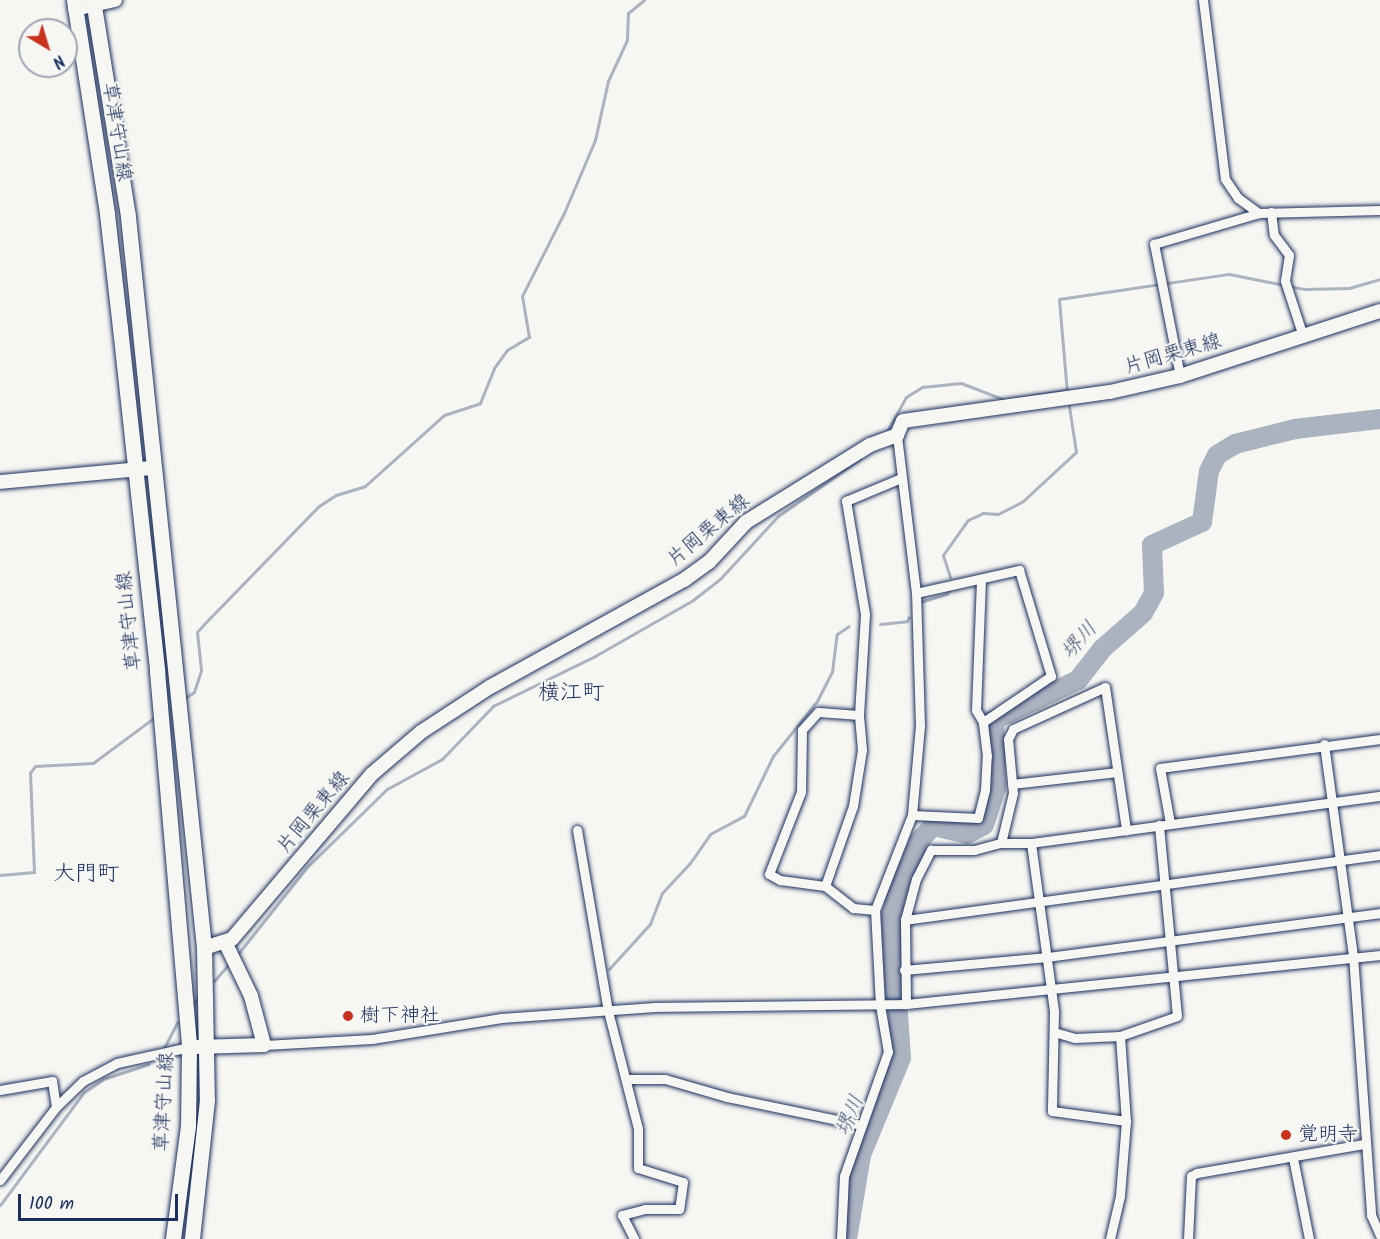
<!DOCTYPE html>
<meta charset="utf-8">
<style>
body{margin:0}
#map{position:relative;width:1380px;height:1239px;overflow:hidden;background:#f6f6f2;font-family:Kalam,"Klee One",sans-serif}
div>[style]{position:absolute}
[style*='--x']{left:calc(var(--x)*1px);top:calc(var(--y)*1px);width:calc(var(--w)*1px);rotate:calc(var(--a)*1deg)}
.stream>*{height:3px;margin:-1.5px;padding:0 1.5px;transform-origin:1.5px;border-radius:1.5px;background:#abb2c0}
.river>*{height:20px;margin:-10px;padding:0 10px;transform-origin:10px;border-radius:10px;background:#abb2c0}
.roads{filter:drop-shadow(0 0 2px #1b2f5e) drop-shadow(0 0 2px #1b2f5e)}
.street>*{height:9px;margin:-4.5px;padding:0 4.5px;transform-origin:4.5px;border-radius:4.5px;background:#f6f6f2}
.secondary>*{height:14px;margin:-7px;padding:0 7px;transform-origin:7px;border-radius:7px;background:#f6f6f2}
.primary>*{height:15px;margin:-7.5px;padding:0 7.5px;transform-origin:7.5px;border-radius:7.5px;background:#f6f6f2}
.dots>*{width:16px;height:16px;translate:-50% -50%;box-sizing:border-box;border:3px solid #f6f6f2;border-radius:50%}
span{translate:-50% -50%;white-space:nowrap;text-align:center;line-height:1.15;-webkit-text-stroke:4.5px #f6f6f2;paint-order:stroke}
.street-label{font-size:20px;color:#1b2f5e}
.poi-label{font-size:20px;color:#1b2f5e}
.left{translate:0 -50%;text-align:left}
.water-label{font-size:21px;color:#46567b;font-style:italic}
.quarter-label{font-size:22px;color:#1b2f5e}
.north{position:absolute;left:18px;top:18px;width:60px;height:60px;box-sizing:border-box;background:#f6f6f2;border:2px solid #9ea6b7;border-radius:50%;rotate:142deg;font-size:16px;font-weight:700;line-height:24px;text-align:center;color:#1b2f5e}
.north::after{content:'';display:block;margin:auto;width:21px;height:27px;background:#c8321e;clip-path:polygon(50% 0,100% 100%,50% 72%,0 100%)}
.scale{position:absolute;left:18px;top:1194px;width:160px;height:27px;box-sizing:border-box;border:3px solid #1b2f5e;border-top:0;padding-left:8px;font-size:18px;line-height:21px;white-space:nowrap;color:#1b2f5e;-webkit-text-stroke:4px #f6f6f2;paint-order:stroke}
</style>
<div id="map">
<div class="stream">
<i style="--x:1067;--y:393;--w:94;--a:-94.9"></i>
<i style="--x:1059;--y:299;--w:172;--a:-8.4"></i>
<i style="--x:1229;--y:274;--w:76;--a:11.3"></i>
<i style="--x:1304;--y:289;--w:45;--a:-1.3"></i>
<i style="--x:1349;--y:288;--w:32;--a:-16"></i>
<i style="--x:885;--y:435;--w:43;--a:-61.1"></i>
<i style="--x:906;--y:397;--w:19;--a:-32"></i>
<i style="--x:922;--y:387;--w:39;--a:-6"></i>
<i style="--x:961;--y:383;--w:47;--a:21.1"></i>
<i style="--x:1005;--y:400;--w:63;--a:-9.2"></i>
<i style="--x:950;--y:577;--w:23;--a:-108"></i>
<i style="--x:943;--y:555;--w:43;--a:-54.5"></i>
<i style="--x:968;--y:520;--w:17;--a:-25"></i>
<i style="--x:983;--y:513;--w:15;--a:4"></i>
<i style="--x:998;--y:514;--w:28;--a:-27"></i>
<i style="--x:1023;--y:501;--w:72;--a:-42.8"></i>
<i style="--x:1076;--y:452;--w:47;--a:-98.7"></i>
<i style="--x:920;--y:602;--w:28;--a:-17"></i>
<i style="--x:947;--y:594;--w:6;--a:-59"></i>
<i style="--x:880;--y:624;--w:27;--a:-6"></i>
<i style="--x:907;--y:621;--w:4;--a:-63"></i>
<i style="--x:183;--y:699;--w:13;--a:-32"></i>
<i style="--x:194;--y:692;--w:23;--a:-72"></i>
<i style="--x:201;--y:670;--w:38;--a:-96"></i>
<i style="--x:197;--y:632;--w:13;--a:-48"></i>
<i style="--x:206;--y:622;--w:162;--a:-45.8"></i>
<i style="--x:319;--y:506;--w:20;--a:-33"></i>
<i style="--x:336;--y:495;--w:30;--a:-17"></i>
<i style="--x:365;--y:486;--w:106;--a:-41.9"></i>
<i style="--x:444;--y:415;--w:38;--a:-18"></i>
<i style="--x:480;--y:403;--w:38;--a:-68"></i>
<i style="--x:494;--y:368;--w:22;--a:-54"></i>
<i style="--x:507;--y:350;--w:26;--a:-31"></i>
<i style="--x:529;--y:337;--w:42;--a:-99.7"></i>
<i style="--x:522;--y:296;--w:93;--a:-63.2"></i>
<i style="--x:564;--y:213;--w:79;--a:-67"></i>
<i style="--x:595;--y:140;--w:60;--a:-77.6"></i>
<i style="--x:608;--y:81;--w:45;--a:-65.1"></i>
<i style="--x:627;--y:40;--w:27;--a:-88"></i>
<i style="--x:628;--y:13;--w:21;--a:-39"></i>
<i style="--x:0;--y:875;--w:34;--a:-5"></i>
<i style="--x:34;--y:872;--w:99;--a:-92.3"></i>
<i style="--x:30;--y:773;--w:9;--a:-54"></i>
<i style="--x:35;--y:766;--w:58;--a:-3"></i>
<i style="--x:93;--y:763;--w:77;--a:-36.6"></i>
<i style="--x:237;--y:955;--w:112;--a:-51.5"></i>
<i style="--x:307;--y:867;--w:112;--a:-44.3"></i>
<i style="--x:387;--y:789;--w:63;--a:-28.6"></i>
<i style="--x:442;--y:759;--w:74;--a:-46.1"></i>
<i style="--x:493;--y:706;--w:114;--a:-26.1"></i>
<i style="--x:595;--y:656;--w:113;--a:-29.7"></i>
<i style="--x:693;--y:600;--w:34;--a:-38"></i>
<i style="--x:720;--y:579;--w:86;--a:-47.4"></i>
<i style="--x:778;--y:516;--w:100;--a:-34.8"></i>
<i style="--x:609;--y:969;--w:61;--a:-47.7"></i>
<i style="--x:650;--y:924;--w:33;--a:-69"></i>
<i style="--x:662;--y:893;--w:41;--a:-47"></i>
<i style="--x:690;--y:863;--w:35;--a:-55"></i>
<i style="--x:710;--y:834;--w:38;--a:-28"></i>
<i style="--x:744;--y:816;--w:67;--a:-64.2"></i>
<i style="--x:773;--y:756;--w:70;--a:-51.3"></i>
<i style="--x:817;--y:701;--w:33;--a:-63"></i>
<i style="--x:832;--y:672;--w:38;--a:-83"></i>
<i style="--x:837;--y:634;--w:14;--a:-34"></i>
<i style="--x:214;--y:981;--w:20;--a:-49"></i>
<i style="--x:194;--y:1003;--w:5;--a:-53"></i>
<i style="--x:163;--y:1050;--w:31;--a:-63"></i>
<i style="--x:0;--y:1205;--w:141;--a:-53.4"></i>
<i style="--x:84;--y:1092;--w:23;--a:-34"></i>
<i style="--x:103;--y:1079;--w:48;--a:-18.1"></i>
</div>
<div class="river">
<i style="--x:895;--y:995;--w:78;--a:-92.9"></i>
<i style="--x:891;--y:917;--w:27;--a:-75"></i>
<i style="--x:898;--y:891;--w:56;--a:-66.7"></i>
<i style="--x:920;--y:840;--w:19;--a:-47"></i>
<i style="--x:933;--y:826;--w:35;--a:13"></i>
<i style="--x:967;--y:834;--w:19;--a:-28"></i>
<i style="--x:984;--y:825;--w:40;--a:-72"></i>
<i style="--x:996;--y:787;--w:67;--a:-91.7"></i>
<i style="--x:994;--y:720;--w:93;--a:-25.5"></i>
<i style="--x:1078;--y:680;--w:39;--a:-52"></i>
<i style="--x:1102;--y:649;--w:55;--a:-41.3"></i>
<i style="--x:1143;--y:613;--w:23;--a:-61"></i>
<i style="--x:1154;--y:593;--w:48;--a:-92.4"></i>
<i style="--x:1152;--y:545;--w:55;--a:-24.7"></i>
<i style="--x:1202;--y:522;--w:51;--a:-82.2"></i>
<i style="--x:1209;--y:471;--w:18;--a:-63"></i>
<i style="--x:1217;--y:455;--w:21;--a:-31"></i>
<i style="--x:1235;--y:444;--w:62;--a:-14"></i>
<i style="--x:1295;--y:429;--w:86;--a:-6.7"></i>
<i style="--x:847;--y:1239;--w:85;--a:-80.5"></i>
<i style="--x:861;--y:1155;--w:105;--a:-67.6"></i>
<i style="--x:901;--y:1058;--w:44;--a:-93.9"></i>
</div>
<div class="roads">
<div class="street">
<i style="--x:1203;--y:0;--w:180;--a:83"></i>
<i style="--x:1225;--y:179;--w:23;--a:56"></i>
<i style="--x:1238;--y:198;--w:26;--a:36"></i>
<i style="--x:1271;--y:212;--w:23;--a:83"></i>
<i style="--x:1274;--y:235;--w:25;--a:53"></i>
<i style="--x:1289;--y:255;--w:26;--a:99"></i>
<i style="--x:1285;--y:281;--w:58;--a:71.9"></i>
<i style="--x:1180;--y:376;--w:135;--a:-101.1"></i>
<i style="--x:1154;--y:244;--w:109;--a:-16.4"></i>
<i style="--x:1259;--y:213;--w:121;--a:-1.4"></i>
<i style="--x:916;--y:593;--w:106;--a:-12.6"></i>
<i style="--x:1019;--y:570;--w:111;--a:73.2"></i>
<i style="--x:1051;--y:676;--w:82;--a:145.9"></i>
<i style="--x:859;--y:715;--w:41;--a:-175.8"></i>
<i style="--x:818;--y:712;--w:24;--a:132"></i>
<i style="--x:802;--y:730;--w:62;--a:90.9"></i>
<i style="--x:801;--y:792;--w:88;--a:111.3"></i>
<i style="--x:769;--y:874;--w:13;--a:29"></i>
<i style="--x:780;--y:880;--w:45;--a:7.6"></i>
<i style="--x:825;--y:886;--w:36;--a:38"></i>
<i style="--x:853;--y:908;--w:22;--a:5"></i>
<i style="--x:1324;--y:744;--w:213;--a:82.2"></i>
<i style="--x:1353;--y:955;--w:261;--a:86"></i>
<i style="--x:1371;--y:1215;--w:22;--a:66"></i>
<i style="--x:1012;--y:784;--w:106;--a:-6.5"></i>
<i style="--x:912;--y:815;--w:66;--a:2.6"></i>
<i style="--x:978;--y:818;--w:29;--a:-76"></i>
<i style="--x:985;--y:790;--w:34;--a:-87"></i>
<i style="--x:987;--y:756;--w:34;--a:-97"></i>
<i style="--x:983;--y:722;--w:14;--a:-120"></i>
<i style="--x:976;--y:710;--w:130;--a:-87.8"></i>
<i style="--x:1170;--y:823;--w:56;--a:-100.3"></i>
<i style="--x:1160;--y:768;--w:222;--a:-7.5"></i>
<i style="--x:577;--y:830;--w:184;--a:80.3"></i>
<i style="--x:608;--y:1011;--w:122;--a:75.7"></i>
<i style="--x:638;--y:1129;--w:39;--a:90"></i>
<i style="--x:638;--y:1168;--w:47;--a:17.3"></i>
<i style="--x:683;--y:1182;--w:27;--a:98"></i>
<i style="--x:679;--y:1209;--w:34;--a:180"></i>
<i style="--x:645;--y:1209;--w:24;--a:165"></i>
<i style="--x:622;--y:1215;--w:27;--a:63"></i>
<i style="--x:1001;--y:843;--w:51;--a:-76.5"></i>
<i style="--x:1013;--y:793;--w:54;--a:-95.3"></i>
<i style="--x:1008;--y:739;--w:11;--a:-63"></i>
<i style="--x:1013;--y:729;--w:101;--a:-24.5"></i>
<i style="--x:1105;--y:687;--w:145;--a:81.6"></i>
<i style="--x:1031;--y:843;--w:171;--a:82.2"></i>
<i style="--x:1054;--y:1012;--w:99;--a:91.2"></i>
<i style="--x:1052;--y:1111;--w:75;--a:7.7"></i>
<i style="--x:1126;--y:1121;--w:75;--a:94.6"></i>
<i style="--x:1120;--y:1196;--w:44;--a:103.1"></i>
<i style="--x:825;--y:886;--w:85;--a:-70.7"></i>
<i style="--x:853;--y:806;--w:57;--a:-80.9"></i>
<i style="--x:862;--y:750;--w:35;--a:-95"></i>
<i style="--x:859;--y:715;--w:101;--a:-86.6"></i>
<i style="--x:865;--y:614;--w:115;--a:-99.5"></i>
<i style="--x:846;--y:501;--w:60;--a:-22.7"></i>
<i style="--x:905;--y:920;--w:479;--a:-7.8"></i>
<i style="--x:904;--y:970;--w:144;--a:-5.2"></i>
<i style="--x:1047;--y:957;--w:336;--a:-7.5"></i>
<i style="--x:906;--y:1004;--w:84;--a:-90.7"></i>
<i style="--x:905;--y:920;--w:42;--a:-75"></i>
<i style="--x:916;--y:879;--w:33;--a:-63"></i>
<i style="--x:931;--y:850;--w:43;--a:0"></i>
<i style="--x:974;--y:850;--w:28;--a:-15"></i>
<i style="--x:1001;--y:843;--w:30;--a:0"></i>
<i style="--x:1031;--y:843;--w:352;--a:-7.7"></i>
<i style="--x:1054;--y:1032;--w:22;--a:16"></i>
<i style="--x:1075;--y:1038;--w:45;--a:-2.5"></i>
<i style="--x:1120;--y:1036;--w:60;--a:-19.3"></i>
<i style="--x:1177;--y:1016;--w:192;--a:-95.4"></i>
<i style="--x:1120;--y:1036;--w:85;--a:86"></i>
<i style="--x:264;--y:1045;--w:108;--a:-3.2"></i>
<i style="--x:372;--y:1039;--w:131;--a:-9.2"></i>
<i style="--x:501;--y:1018;--w:154;--a:-4.1"></i>
<i style="--x:655;--y:1007;--w:251;--a:-0.7"></i>
<i style="--x:906;--y:1004;--w:477;--a:-5.9"></i>
<i style="--x:626;--y:1079;--w:39;--a:0"></i>
<i style="--x:665;--y:1079;--w:65;--a:16.2"></i>
<i style="--x:727;--y:1097;--w:137;--a:11.8"></i>
<i style="--x:0;--y:1090;--w:53;--a:-9.8"></i>
<i style="--x:52;--y:1081;--w:26;--a:81"></i>
<i style="--x:1293;--y:1158;--w:83;--a:78.8"></i>
<i style="--x:0;--y:1180;--w:92;--a:-52.5"></i>
<i style="--x:56;--y:1107;--w:37;--a:-44"></i>
<i style="--x:83;--y:1081;--w:38;--a:-28"></i>
<i style="--x:117;--y:1063;--w:74;--a:-12.5"></i>
<i style="--x:841;--y:1239;--w:63;--a:-87.3"></i>
<i style="--x:844;--y:1176;--w:132;--a:-70.5"></i>
<i style="--x:888;--y:1052;--w:48;--a:-99.7"></i>
<i style="--x:880;--y:1005;--w:95;--a:-93"></i>
<i style="--x:875;--y:910;--w:102;--a:-68.7"></i>
<i style="--x:912;--y:815;--w:89;--a:-84.9"></i>
<i style="--x:920;--y:726;--w:133;--a:-91.7"></i>
<i style="--x:916;--y:593;--w:159;--a:-96.9"></i>
<i style="--x:1188;--y:1239;--w:63;--a:-87.3"></i>
<i style="--x:1191;--y:1176;--w:7;--a:-27"></i>
<i style="--x:1197;--y:1173;--w:169;--a:-9.9"></i>
</div>
<div class="secondary">
<i style="--x:75;--y:9;--w:41;--a:-12.7"></i>
<i style="--x:0;--y:482;--w:153;--a:-5.3"></i>
<i style="--x:204;--y:948;--w:29;--a:-18"></i>
<i style="--x:232;--y:939;--w:216;--a:-49.7"></i>
<i style="--x:372;--y:774;--w:65;--a:-40.6"></i>
<i style="--x:421;--y:732;--w:82;--a:-33.1"></i>
<i style="--x:490;--y:687;--w:222;--a:-28.9"></i>
<i style="--x:684;--y:580;--w:31;--a:-36"></i>
<i style="--x:709;--y:562;--w:54;--a:-47.2"></i>
<i style="--x:746;--y:522;--w:146;--a:-31.8"></i>
<i style="--x:870;--y:445;--w:29;--a:-20"></i>
<i style="--x:897;--y:435;--w:15;--a:-67"></i>
<i style="--x:903;--y:421;--w:209;--a:-8"></i>
<i style="--x:1110;--y:392;--w:72;--a:-12.9"></i>
<i style="--x:1180;--y:376;--w:210;--a:-18"></i>
<i style="--x:196;--y:1047;--w:68;--a:-1.7"></i>
<i style="--x:264;--y:1045;--w:51;--a:-104.9"></i>
<i style="--x:251;--y:996;--w:58;--a:-115.7"></i>
</div>
<div class="primary">
<i style="--x:74;--y:0;--w:217;--a:81.2"></i>
<i style="--x:107;--y:214;--w:115;--a:83.5"></i>
<i style="--x:120;--y:328;--w:345;--a:83.8"></i>
<i style="--x:157;--y:671;--w:377;--a:85.1"></i>
<i style="--x:189;--y:1047;--w:79;--a:90.7"></i>
<i style="--x:188;--y:1126;--w:114;--a:97.6"></i>
<i style="--x:93;--y:0;--w:220;--a:80.8"></i>
<i style="--x:128;--y:217;--w:735;--a:84.06"></i>
<i style="--x:204;--y:948;--w:152;--a:88.9"></i>
<i style="--x:207;--y:1100;--w:140;--a:96.2"></i>
</div>
</div>
<div class="dots">
<i style="left:348px;top:1016px;background:#c8321e"></i>
<i style="left:1286px;top:1135px;background:#c8321e"></i>
</div>
<div class="street-label">
<span style="left:116px;top:132px;rotate:81deg">草津守山線</span>
<span style="left:1173px;top:355px;rotate:-16deg">片岡栗東線</span>
<span style="left:709px;top:531px;rotate:-40deg">片岡栗東線</span>
<span style="left:130px;top:621px;rotate:-96deg">草津守山線</span>
<span style="left:314px;top:813px;rotate:-50deg">片岡栗東線</span>
<span style="left:165px;top:1102px;rotate:-87deg">草津守山線</span>
</div>
<div class="poi-label">
<span class="left" style="left:360px;top:1016px">樹下神社</span>
<span class="left" style="left:1298px;top:1135px">覚明寺</span>
</div>
<div class="water-label">
<span style="left:1080px;top:641px;rotate:-48deg">堺川</span>
<span style="left:851px;top:1116px;rotate:-67deg">堺川</span>
</div>
<div class="quarter-label">
<span style="left:571px;top:694px">横江町</span>
<span style="left:86px;top:875px">大門町</span>
</div>
<div class="north">N</div>
<div class="scale">100 m</div>
</div>
